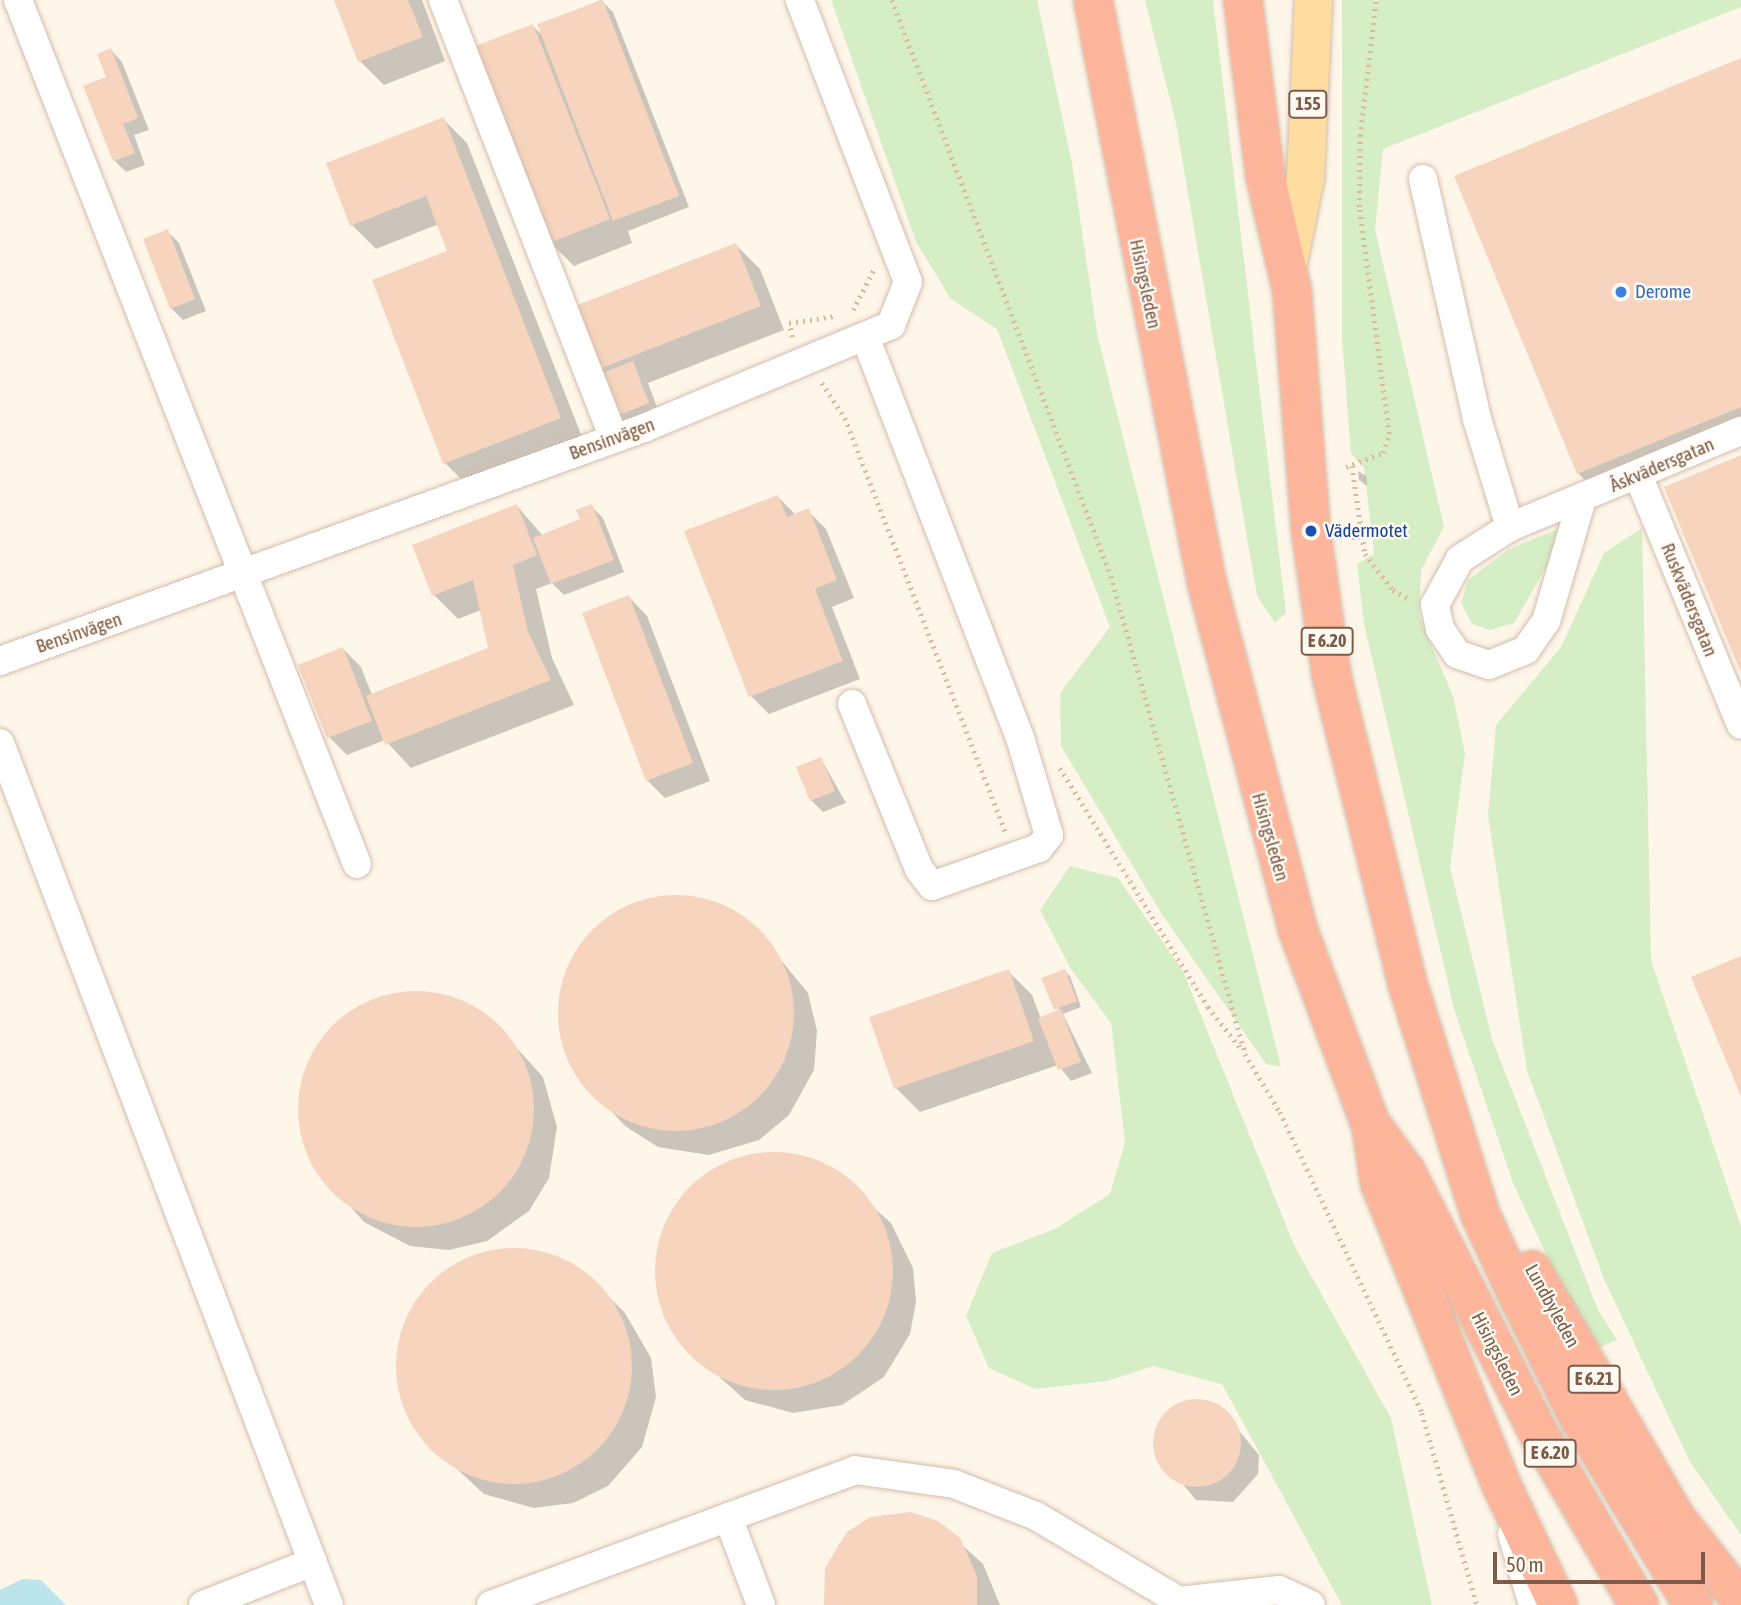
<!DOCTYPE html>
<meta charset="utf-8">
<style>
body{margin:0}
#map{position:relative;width:1741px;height:1605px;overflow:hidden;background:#fef6e9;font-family:"Asap Condensed",sans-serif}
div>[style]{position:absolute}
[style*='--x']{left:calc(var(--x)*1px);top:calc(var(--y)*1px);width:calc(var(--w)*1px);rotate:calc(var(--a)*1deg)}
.green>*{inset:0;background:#d6eec5}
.water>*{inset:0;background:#bbe4eb}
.shadow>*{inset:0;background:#0003}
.building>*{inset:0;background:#f6d4be}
.round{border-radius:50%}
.path>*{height:4.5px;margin-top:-2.25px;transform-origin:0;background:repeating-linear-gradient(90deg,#dcb8a0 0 2px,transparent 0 7px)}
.roads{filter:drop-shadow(0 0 2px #d3bdac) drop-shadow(0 0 2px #d3bdac)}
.minor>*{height:28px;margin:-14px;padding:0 14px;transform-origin:14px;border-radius:14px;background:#fff}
.major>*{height:37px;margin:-18.5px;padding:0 18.5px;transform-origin:18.5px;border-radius:18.5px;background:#ffdc9f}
.highway>*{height:38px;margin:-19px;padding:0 19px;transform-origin:19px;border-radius:19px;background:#fdb59b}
.dots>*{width:19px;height:19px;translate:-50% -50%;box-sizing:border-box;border:4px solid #fffaf1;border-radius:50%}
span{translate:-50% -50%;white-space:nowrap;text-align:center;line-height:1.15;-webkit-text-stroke:5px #fffaf1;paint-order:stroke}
.shield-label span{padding:2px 5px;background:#fffaf1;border:2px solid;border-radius:5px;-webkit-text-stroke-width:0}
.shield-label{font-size:18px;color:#7c5b49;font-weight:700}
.street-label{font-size:19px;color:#7c5b49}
.shop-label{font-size:19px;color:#366cbe}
.left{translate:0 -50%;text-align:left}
.transit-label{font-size:19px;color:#164399}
.scale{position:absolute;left:1493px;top:1552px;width:212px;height:32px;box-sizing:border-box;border:4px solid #7c5b49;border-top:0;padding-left:9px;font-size:21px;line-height:24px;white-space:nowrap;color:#7c5b49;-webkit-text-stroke:5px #fffaf1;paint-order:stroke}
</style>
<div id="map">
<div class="green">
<i style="clip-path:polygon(831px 0,1037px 0,1072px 163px,1097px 333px,1281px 1067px,1266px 1064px,1161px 913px,1061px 746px,1060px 693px,1110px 627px,997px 329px,951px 299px,916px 242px)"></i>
<i style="clip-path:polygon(1145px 0,1213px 0,1286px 613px,1275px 623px,1257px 596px,1176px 123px)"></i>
<i style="clip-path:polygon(1342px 0,1741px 0,1741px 7px,1383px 149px,1375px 229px,1444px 527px,1421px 570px,1419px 616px,1453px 696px,1465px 753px,1450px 867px,1492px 1039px,1598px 1310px,1617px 1340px,1591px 1351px,1513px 1183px,1454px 1009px,1364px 624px,1357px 564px,1374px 554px,1364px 468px,1351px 453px,1342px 339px)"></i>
<i style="clip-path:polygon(1642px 528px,1651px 960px,1741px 1227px,1741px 1535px,1690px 1462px,1604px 1279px,1527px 1071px,1488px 815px,1496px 725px,1561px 647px,1604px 553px)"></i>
<i style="clip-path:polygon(1558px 529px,1552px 557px,1514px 623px,1490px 630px,1472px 624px,1461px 603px,1468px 580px,1509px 549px)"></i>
<i style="clip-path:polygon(1070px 866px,1118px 878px,1183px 971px,1294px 1245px,1391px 1418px,1432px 1605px,1342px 1605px,1222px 1384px,1153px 1366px,1107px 1381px,1035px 1389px,989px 1368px,966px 1316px,992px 1253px,1055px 1229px,1110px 1194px,1125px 1142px,1111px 1023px,1071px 969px,1040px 910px)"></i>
</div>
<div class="water">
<i style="clip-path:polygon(23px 1579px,41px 1580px,66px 1605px,0 1605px,0 1590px)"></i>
</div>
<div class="shadow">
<i style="clip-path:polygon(336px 0,422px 0,445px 61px,384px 85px,360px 61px)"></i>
<i style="clip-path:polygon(601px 0,613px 12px,689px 207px,628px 231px,632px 243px,574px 266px,550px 242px,533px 26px,544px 37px,539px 25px)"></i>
<i style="clip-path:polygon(111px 50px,122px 62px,149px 130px,134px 135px,145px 165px,126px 172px,115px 161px,86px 87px,108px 78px)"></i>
<i style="clip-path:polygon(1741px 60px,1741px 441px,1602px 497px,1578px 473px)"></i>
<i style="clip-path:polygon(443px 119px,467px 143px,584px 442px,469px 487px,445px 463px,450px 252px,439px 224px,376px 249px,352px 225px)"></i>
<i style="clip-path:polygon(167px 231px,179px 243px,206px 311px,183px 320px,171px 308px)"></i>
<i style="clip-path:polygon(736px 245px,760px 269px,784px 330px,648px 383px,660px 415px,624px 429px,596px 370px)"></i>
<i style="clip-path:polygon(1358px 471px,1366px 476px,1367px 486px,1359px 480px)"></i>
<i style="clip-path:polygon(778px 497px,796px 515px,808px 511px,826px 529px,854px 598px,832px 607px,860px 679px,769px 714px,751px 696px,686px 532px)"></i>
<i style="clip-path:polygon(517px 506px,543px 536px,582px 520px,591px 506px,603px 518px,624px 572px,564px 595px,552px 583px,536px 589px,552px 658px,574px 705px,411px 768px,385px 740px,347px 755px,329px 737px,343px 649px,361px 667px,372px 695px,490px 649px,481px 610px,458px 619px,434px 595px)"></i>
<i style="clip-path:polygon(629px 597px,647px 616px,710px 781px,665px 798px,647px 780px)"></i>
<i style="clip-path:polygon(821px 759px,846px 803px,823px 812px,811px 800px)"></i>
<i style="clip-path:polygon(668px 897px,720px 905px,753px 926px,808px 993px,817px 1031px,814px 1070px,789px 1115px,759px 1140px,709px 1155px,658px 1147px,625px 1126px,575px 1071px,560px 1021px,564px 982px,588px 937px,630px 906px)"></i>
<i style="clip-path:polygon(1008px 971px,1032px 995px,1041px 1019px,1058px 1012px,1064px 971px,1070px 976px,1081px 1007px,1063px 1014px,1092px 1073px,1071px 1081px,1058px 1065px,920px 1112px,896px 1088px)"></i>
<i style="clip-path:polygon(408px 993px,460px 1001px,493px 1022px,543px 1077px,557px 1127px,549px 1178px,529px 1211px,487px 1241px,449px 1250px,410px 1246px,364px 1222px,315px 1166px,300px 1116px,304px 1078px,329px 1032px,370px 1002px)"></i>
<i style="clip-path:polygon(780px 1154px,828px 1167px,891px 1223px,913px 1268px,916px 1302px,910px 1334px,884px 1377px,842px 1405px,793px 1413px,745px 1400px,682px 1343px,660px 1298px,657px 1265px,663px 1232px,689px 1190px,731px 1161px)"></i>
<i style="clip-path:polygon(519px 1250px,569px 1264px,600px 1288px,625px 1313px,651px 1358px,656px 1397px,642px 1447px,608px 1486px,573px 1503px,534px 1508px,484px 1494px,420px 1435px,402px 1400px,398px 1361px,412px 1311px,446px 1272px,481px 1255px)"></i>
<i style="clip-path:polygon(1199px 1400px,1218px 1405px,1259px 1455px,1258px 1474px,1233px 1502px,1196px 1500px,1155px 1451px,1165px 1415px)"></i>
<i style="clip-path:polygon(884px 1515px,937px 1522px,983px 1564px,1000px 1605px,826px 1605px,827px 1568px,839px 1544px)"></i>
</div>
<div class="building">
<i style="clip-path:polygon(334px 0,408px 0,423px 37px,358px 62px)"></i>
<i style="clip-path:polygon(603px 0,679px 196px,613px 221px,537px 24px)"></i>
<i style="clip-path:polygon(533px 24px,610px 219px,549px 243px,473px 47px)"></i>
<i style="clip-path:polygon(111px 48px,138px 118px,123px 124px,135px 153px,113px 161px,83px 86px,106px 77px,97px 54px)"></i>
<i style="clip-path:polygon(1741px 58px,1741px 407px,1577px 474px,1454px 176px)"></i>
<i style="clip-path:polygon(444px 117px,561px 418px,443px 464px,372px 280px,447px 251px,426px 196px,350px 226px,326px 163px)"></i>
<i style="clip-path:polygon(168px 229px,195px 299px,170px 309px,143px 239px)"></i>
<i style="clip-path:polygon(736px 243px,761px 306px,594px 371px,570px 308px)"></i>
<i style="clip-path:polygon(633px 361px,649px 403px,611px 418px,595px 376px)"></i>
<i style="clip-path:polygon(1741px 455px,1741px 673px,1664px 487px)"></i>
<i style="clip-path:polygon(778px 495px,787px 517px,809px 508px,837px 580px,815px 589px,843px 661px,749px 697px,684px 531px)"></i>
<i style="clip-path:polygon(517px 504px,537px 555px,513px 565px,528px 632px,551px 680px,385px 745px,366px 696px,488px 648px,473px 580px,432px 596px,412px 545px)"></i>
<i style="clip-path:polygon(592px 504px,614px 560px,551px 584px,533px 538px,580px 519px,576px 510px)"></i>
<i style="clip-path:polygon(629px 595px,693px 763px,646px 781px,582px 613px)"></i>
<i style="clip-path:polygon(343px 647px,372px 721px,327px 738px,298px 665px)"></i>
<i style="clip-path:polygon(821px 757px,835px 791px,810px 801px,796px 767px)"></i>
<i class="round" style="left:558px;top:895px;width:236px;height:236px"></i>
<i style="clip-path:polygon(1741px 956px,1741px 1096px,1691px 977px)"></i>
<i style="clip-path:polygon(1009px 969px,1034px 1041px,894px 1089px,869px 1017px)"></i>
<i style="clip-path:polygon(1065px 969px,1077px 1001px,1054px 1010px,1041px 978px)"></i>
<i class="round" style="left:298px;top:991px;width:236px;height:236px"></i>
<i style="clip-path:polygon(1061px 1009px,1081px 1062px,1058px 1070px,1038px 1018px)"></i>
<i class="round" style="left:655px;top:1152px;width:238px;height:238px"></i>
<i class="round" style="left:396px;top:1248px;width:236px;height:236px"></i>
<i class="round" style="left:1153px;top:1399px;width:88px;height:88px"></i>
<i style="clip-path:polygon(911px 1512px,938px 1521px,960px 1538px,977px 1576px,977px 1605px,824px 1605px,825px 1568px,847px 1532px,870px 1517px)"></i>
</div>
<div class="path">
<i style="--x:892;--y:0;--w:616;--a:69.18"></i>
<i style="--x:1111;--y:576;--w:496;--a:74.3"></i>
<i style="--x:1245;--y:1054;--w:68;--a:58.9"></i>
<i style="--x:1280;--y:1112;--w:333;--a:64.7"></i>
<i style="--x:1422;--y:1413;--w:200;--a:74"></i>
<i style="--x:853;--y:310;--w:44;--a:-62.9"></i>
<i style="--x:792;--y:337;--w:14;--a:-102"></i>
<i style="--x:789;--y:323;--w:48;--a:-8.5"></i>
<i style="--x:822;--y:383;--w:42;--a:56.7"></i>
<i style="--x:845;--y:418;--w:443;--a:68.8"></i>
<i style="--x:1352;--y:466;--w:89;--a:81.6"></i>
<i style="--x:1365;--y:554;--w:46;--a:52.1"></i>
<i style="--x:1393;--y:590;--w:18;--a:29"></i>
<i style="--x:1346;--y:467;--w:40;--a:-21"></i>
<i style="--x:1383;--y:453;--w:20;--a:-72"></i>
<i style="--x:1389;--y:434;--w:229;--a:-97.5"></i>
<i style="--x:1359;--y:207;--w:71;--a:-89.2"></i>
<i style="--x:1360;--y:136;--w:137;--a:-83.3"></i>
<i style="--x:1352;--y:538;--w:8;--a:0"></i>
<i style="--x:1060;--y:768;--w:281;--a:58.2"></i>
<i style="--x:1208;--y:1007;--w:56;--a:51.5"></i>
</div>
<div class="roads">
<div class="minor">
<i style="--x:18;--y:0;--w:928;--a:68.58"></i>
<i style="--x:443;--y:0;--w:470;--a:68.7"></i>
<i style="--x:1423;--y:179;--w:246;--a:77.3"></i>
<i style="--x:1477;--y:419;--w:113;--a:73"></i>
<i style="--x:1638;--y:475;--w:270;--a:67.6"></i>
<i style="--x:1582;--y:499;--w:127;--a:106.4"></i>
<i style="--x:1546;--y:621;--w:35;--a:125"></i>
<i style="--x:1526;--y:650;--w:40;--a:158"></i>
<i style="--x:1489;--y:665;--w:34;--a:-161"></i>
<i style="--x:1457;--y:654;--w:30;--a:-124"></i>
<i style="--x:1440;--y:629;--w:25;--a:-102"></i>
<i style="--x:1435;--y:605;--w:52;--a:-61.5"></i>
<i style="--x:1460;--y:559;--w:59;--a:-32.6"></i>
<i style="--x:1510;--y:527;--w:250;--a:-22.6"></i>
<i style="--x:0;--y:661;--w:685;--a:-19.89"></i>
<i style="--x:644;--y:428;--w:268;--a:-22.6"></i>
<i style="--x:891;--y:325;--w:46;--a:-68.4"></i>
<i style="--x:908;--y:282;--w:302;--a:-111"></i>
<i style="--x:852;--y:704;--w:178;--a:67.9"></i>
<i style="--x:919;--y:869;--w:21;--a:53"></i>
<i style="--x:932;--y:886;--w:114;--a:-19.6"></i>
<i style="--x:1039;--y:848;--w:16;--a:-52"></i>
<i style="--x:1049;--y:835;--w:101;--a:-106.6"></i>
<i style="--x:1020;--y:738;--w:428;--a:-111.1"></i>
<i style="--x:0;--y:743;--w:923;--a:69.11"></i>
<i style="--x:728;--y:1517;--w:94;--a:69.4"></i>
<i style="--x:1512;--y:1534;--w:74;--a:73.5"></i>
<i style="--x:203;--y:1605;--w:118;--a:-21.4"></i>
<i style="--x:491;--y:1605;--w:388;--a:-20.3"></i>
<i style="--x:855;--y:1470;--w:100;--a:8"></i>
<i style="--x:954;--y:1484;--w:88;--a:21.3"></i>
<i style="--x:1036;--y:1516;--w:166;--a:30.7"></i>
<i style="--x:1179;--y:1601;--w:101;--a:-6.3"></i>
<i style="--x:1279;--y:1590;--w:35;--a:25"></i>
</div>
<div class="major">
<i style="--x:1288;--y:262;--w:87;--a:-78.7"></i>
<i style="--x:1305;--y:177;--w:177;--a:-87.4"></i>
</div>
<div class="highway">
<i style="--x:1093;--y:0;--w:594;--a:78.94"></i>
<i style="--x:1207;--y:583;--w:359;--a:75.3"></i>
<i style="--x:1298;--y:930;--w:206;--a:69.5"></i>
<i style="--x:1370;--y:1123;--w:61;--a:53.7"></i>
<i style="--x:1406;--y:1172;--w:294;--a:63.1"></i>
<i style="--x:1539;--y:1434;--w:198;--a:59.7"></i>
<i style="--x:1243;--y:0;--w:176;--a:82.8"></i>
<i style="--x:1265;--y:175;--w:118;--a:76.8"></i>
<i style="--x:1292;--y:290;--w:242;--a:85.5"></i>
<i style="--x:1311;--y:531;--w:148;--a:81.9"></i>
<i style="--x:1332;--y:678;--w:313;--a:76.1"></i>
<i style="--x:1407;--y:982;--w:243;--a:72.5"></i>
<i style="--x:1480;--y:1214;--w:86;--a:65.2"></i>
<i style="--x:1516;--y:1292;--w:142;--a:63.3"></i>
<i style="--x:1580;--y:1419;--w:218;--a:58.7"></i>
<i style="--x:1372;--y:1132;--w:52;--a:81.1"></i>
<i style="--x:1380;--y:1183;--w:324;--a:68.1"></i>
<i style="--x:1501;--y:1484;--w:134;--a:64.8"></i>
<i style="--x:1532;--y:1270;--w:285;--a:59.9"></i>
<i style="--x:1675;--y:1517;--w:107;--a:51.8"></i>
</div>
</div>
<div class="dots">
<i style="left:1621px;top:292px;background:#3f7fe0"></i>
<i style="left:1311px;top:531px;background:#1a4fb4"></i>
</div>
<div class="shield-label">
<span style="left:1308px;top:104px">155</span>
<span style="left:1327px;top:641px">E 6.20</span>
<span style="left:1594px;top:1379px">E 6.21</span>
<span style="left:1550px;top:1453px">E 6.20</span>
</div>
<div class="street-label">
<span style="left:1145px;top:284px;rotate:78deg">Hisingsleden</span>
<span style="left:612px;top:439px;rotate:-20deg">Bensinvägen</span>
<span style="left:1662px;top:465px;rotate:-23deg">Åskvädersgatan</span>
<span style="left:1689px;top:600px;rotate:68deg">Ruskvädersgatan</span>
<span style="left:79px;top:633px;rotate:-19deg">Bensinvägen</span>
<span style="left:1270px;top:837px;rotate:74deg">Hisingsleden</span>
<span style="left:1552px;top:1306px;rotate:61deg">Lundbyleden</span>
<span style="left:1497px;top:1354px;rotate:63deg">Hisingsleden</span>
</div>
<div class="shop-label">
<span class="left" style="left:1635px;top:292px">Derome</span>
</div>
<div class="transit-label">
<span class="left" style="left:1325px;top:531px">Vädermotet</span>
</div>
<div class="scale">50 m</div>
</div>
